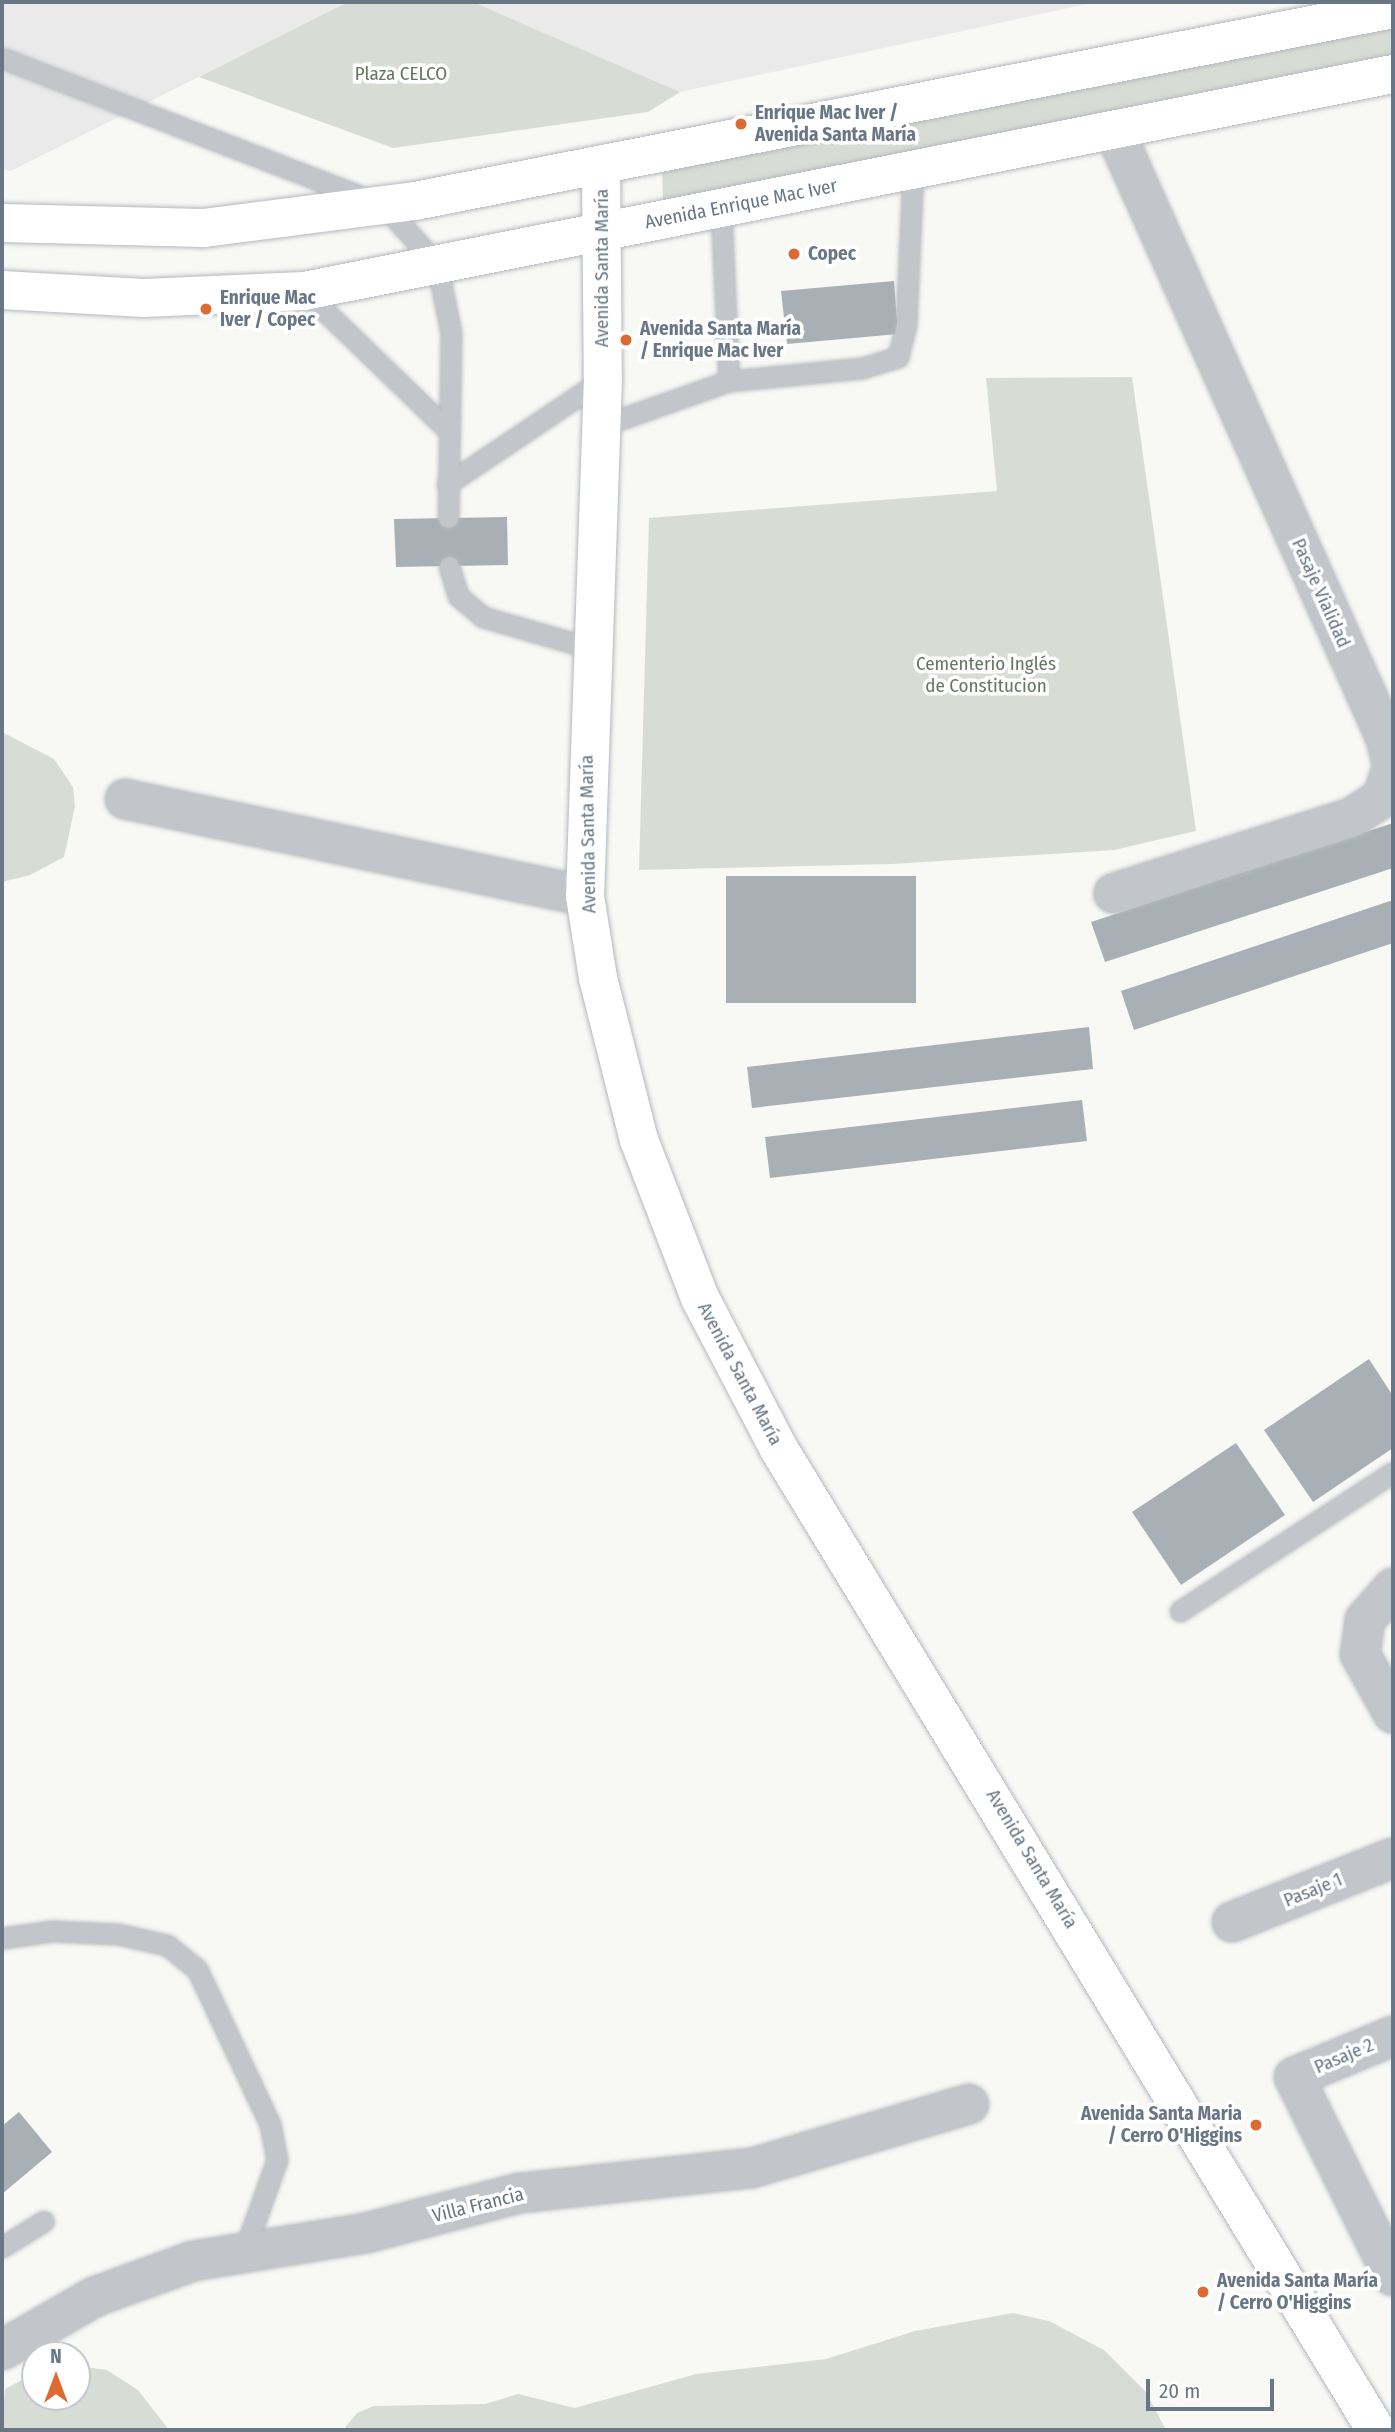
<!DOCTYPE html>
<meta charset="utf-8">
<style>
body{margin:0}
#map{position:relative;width:1395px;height:2432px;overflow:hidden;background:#f8f8f5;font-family:"Fira Sans Condensed",sans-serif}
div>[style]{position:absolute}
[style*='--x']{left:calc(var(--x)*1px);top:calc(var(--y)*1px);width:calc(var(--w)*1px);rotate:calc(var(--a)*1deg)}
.built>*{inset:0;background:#e9eae9}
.green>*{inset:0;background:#d7ddd5}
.building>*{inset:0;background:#a8b0b6}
.roads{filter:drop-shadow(0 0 2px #b4b9be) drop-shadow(0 0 2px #b4b9be)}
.lane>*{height:19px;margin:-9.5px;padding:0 9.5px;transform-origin:9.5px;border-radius:9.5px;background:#c2c5c9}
.street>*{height:38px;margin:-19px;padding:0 19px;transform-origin:19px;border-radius:19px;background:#c2c5c9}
.secondary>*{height:38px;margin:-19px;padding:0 19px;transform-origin:19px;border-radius:19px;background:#fff}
.primary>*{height:38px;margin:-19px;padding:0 19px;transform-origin:19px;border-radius:19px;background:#fff}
.dots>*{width:19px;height:19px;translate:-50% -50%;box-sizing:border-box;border:4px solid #fff;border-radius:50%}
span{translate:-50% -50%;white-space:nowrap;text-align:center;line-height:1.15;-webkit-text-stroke:7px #fff;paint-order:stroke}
.park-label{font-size:19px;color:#657863}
.poi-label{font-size:19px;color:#687685;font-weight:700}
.left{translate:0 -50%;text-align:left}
.right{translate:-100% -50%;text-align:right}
.street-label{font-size:19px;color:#687685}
.frame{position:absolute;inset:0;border:4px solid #687685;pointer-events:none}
.north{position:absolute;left:21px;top:2341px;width:70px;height:70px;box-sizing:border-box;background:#fff;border:2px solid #c3c8ce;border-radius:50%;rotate:0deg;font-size:19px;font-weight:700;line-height:28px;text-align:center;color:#687685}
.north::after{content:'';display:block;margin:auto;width:24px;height:32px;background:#dc6a32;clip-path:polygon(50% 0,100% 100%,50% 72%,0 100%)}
.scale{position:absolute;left:1146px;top:2379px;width:128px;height:32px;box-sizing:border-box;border:4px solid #687685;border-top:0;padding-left:9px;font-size:21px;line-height:24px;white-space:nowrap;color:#687685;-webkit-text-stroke:5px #fff;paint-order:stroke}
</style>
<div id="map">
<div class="built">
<i style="clip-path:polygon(2px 2px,348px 2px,11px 171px,2px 169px)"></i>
<i style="clip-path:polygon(473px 2px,1096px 2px,680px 92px)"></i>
</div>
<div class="green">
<i style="clip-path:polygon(348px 2px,473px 2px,680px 92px,648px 112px,393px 148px,199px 77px)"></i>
<i style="clip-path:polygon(1393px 21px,1393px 63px,663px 207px,662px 165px)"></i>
<i style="clip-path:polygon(1132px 377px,1196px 831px,1114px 850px,892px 864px,639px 870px,649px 518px,997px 491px,986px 378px)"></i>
<i style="clip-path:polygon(2px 732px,54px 759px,73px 787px,75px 806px,64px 857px,30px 875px,2px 882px)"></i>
<i style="clip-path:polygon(1013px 2313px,1049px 2321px,1104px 2350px,1146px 2392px,1166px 2430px,343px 2430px,357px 2413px,374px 2406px,485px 2404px,518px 2394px,575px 2408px,696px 2374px,826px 2359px,915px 2331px)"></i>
<i style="clip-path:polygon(77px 2366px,107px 2370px,138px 2390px,169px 2430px,2px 2430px,5px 2389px,35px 2373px,35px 2397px,77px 2397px)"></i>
</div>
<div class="building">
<i style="clip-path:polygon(894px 281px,898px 334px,787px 344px,781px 291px)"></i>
<i style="clip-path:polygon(507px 517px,508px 565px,396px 567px,394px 519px)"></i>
<i style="clip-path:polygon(1393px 823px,1393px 868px,1105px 962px,1091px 922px)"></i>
<i style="clip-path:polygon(726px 876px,916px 876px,916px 1003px,726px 1003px)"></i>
<i style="clip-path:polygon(1393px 900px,1393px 943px,1134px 1030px,1121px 991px)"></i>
<i style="clip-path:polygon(1089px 1027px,1093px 1069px,752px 1108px,747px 1067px)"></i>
<i style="clip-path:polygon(1082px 1100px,1087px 1141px,770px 1178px,765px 1137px)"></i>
<i style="clip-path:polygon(1369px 1359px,1393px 1396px,1393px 1448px,1313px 1502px,1264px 1430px)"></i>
<i style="clip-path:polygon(1236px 1443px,1285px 1515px,1181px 1585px,1132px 1512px)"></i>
<i style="clip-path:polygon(19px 2112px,52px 2152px,2px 2194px,2px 2126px)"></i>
</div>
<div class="roads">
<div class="lane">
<i style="--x:2;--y:58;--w:408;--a:21.1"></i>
<i style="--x:383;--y:205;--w:80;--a:47.5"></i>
<i style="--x:437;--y:264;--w:70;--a:78.5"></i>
<i style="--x:451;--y:333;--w:185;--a:90.9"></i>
<i style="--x:721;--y:208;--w:173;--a:87.4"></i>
<i style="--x:304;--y:291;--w:199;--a:44"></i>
<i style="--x:601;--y:426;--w:136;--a:-19.4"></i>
<i style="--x:729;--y:381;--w:134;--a:-5.6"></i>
<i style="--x:862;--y:368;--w:38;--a:-17"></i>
<i style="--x:898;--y:357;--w:33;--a:-76"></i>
<i style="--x:906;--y:325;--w:155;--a:-87.4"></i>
<i style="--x:447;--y:484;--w:188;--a:-33.9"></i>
<i style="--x:449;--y:566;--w:31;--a:73"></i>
<i style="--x:458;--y:596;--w:33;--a:40"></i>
<i style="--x:483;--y:617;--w:111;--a:16.2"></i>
<i style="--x:1180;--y:1611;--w:254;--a:-33.1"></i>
<i style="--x:2;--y:1938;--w:50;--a:-8"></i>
<i style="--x:52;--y:1931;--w:66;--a:2.6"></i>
<i style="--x:118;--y:1934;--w:50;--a:12.7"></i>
<i style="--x:167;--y:1945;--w:38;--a:39"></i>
<i style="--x:197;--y:1969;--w:171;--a:64.8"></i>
<i style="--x:270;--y:2124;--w:37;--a:79"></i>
<i style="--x:277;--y:2160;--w:95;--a:109.8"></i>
<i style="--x:2;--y:2247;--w:49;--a:-31.8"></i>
</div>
<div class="street">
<i style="--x:1114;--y:130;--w:664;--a:65.91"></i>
<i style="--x:1385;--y:736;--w:30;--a:75"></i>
<i style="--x:1393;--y:765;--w:35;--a:108"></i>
<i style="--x:1382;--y:798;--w:37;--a:147"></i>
<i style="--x:1351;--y:818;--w:249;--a:162.4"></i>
<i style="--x:125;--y:799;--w:470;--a:11.9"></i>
<i style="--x:1393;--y:1588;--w:43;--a:131.2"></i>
<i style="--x:1365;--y:1620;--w:34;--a:98"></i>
<i style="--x:1360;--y:1654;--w:68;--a:60.8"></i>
<i style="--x:1232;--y:1922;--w:173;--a:-21.7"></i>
<i style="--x:1393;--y:2036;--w:107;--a:157.5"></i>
<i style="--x:1294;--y:2077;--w:222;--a:63.6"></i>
<i style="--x:2;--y:2350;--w:106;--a:-29.9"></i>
<i style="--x:94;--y:2297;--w:105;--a:-20"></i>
<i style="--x:193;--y:2261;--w:175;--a:-9.2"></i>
<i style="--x:366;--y:2233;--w:159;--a:-14.6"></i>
<i style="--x:520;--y:2193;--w:233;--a:-6.2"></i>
<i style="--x:752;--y:2168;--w:226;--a:-16.4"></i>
</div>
<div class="secondary">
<i style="--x:2;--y:223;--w:202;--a:1.4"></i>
<i style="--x:204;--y:228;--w:213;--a:-7.3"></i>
<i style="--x:415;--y:201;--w:997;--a:-11.11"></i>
<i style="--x:2;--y:290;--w:142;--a:3.2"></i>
<i style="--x:144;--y:298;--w:160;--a:-2.5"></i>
<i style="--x:304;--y:291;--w:1110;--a:-11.27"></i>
</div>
<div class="primary">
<i style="--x:601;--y:168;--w:211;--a:89.5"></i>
<i style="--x:603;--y:379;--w:517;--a:91.99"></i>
<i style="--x:585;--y:896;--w:83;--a:81"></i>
<i style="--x:598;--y:978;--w:167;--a:75.8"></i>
<i style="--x:639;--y:1140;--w:169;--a:68.9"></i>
<i style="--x:700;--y:1298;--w:170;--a:62.4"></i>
<i style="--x:779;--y:1449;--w:1148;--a:58.68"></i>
</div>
</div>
<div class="dots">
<i style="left:741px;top:124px;background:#dc6a32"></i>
<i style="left:794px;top:254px;background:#dc6a32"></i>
<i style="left:206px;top:309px;background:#dc6a32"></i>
<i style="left:626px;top:340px;background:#dc6a32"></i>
<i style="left:1256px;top:2125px;background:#dc6a32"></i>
<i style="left:1203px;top:2292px;background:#dc6a32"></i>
</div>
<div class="park-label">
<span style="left:401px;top:74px">Plaza CELCO</span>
<span style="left:986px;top:675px">Cementerio Inglés<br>de Constitucion</span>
</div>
<div class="poi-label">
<span class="left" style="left:755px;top:124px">Enrique Mac Iver /<br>Avenida Santa María</span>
<span class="left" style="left:808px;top:254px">Copec</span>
<span class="left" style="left:220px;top:309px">Enrique Mac<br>Iver / Copec</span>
<span class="left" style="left:640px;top:340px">Avenida Santa María<br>/ Enrique Mac Iver</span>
<span class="right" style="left:1242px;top:2125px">Avenida Santa Maria<br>/ Cerro O'Higgins</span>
<span class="left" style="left:1217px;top:2292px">Avenida Santa María<br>/ Cerro O'Higgins</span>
</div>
<div class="street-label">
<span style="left:741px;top:204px;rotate:-11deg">Avenida Enrique Mac Iver</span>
<span style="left:602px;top:268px;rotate:-90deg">Avenida Santa María</span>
<span style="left:1321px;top:593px;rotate:66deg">Pasaje Vialidad</span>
<span style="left:588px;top:834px;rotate:-91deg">Avenida Santa María</span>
<span style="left:740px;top:1374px;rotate:62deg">Avenida Santa María</span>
<span style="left:1032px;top:1859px;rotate:59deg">Avenida Santa María</span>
<span style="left:1313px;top:1890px;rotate:-22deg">Pasaje 1</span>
<span style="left:1344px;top:2056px;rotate:-23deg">Pasaje 2</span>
<span style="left:478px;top:2205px;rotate:-14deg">Villa Francia</span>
</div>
<div class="frame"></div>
<div class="north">N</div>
<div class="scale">20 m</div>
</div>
